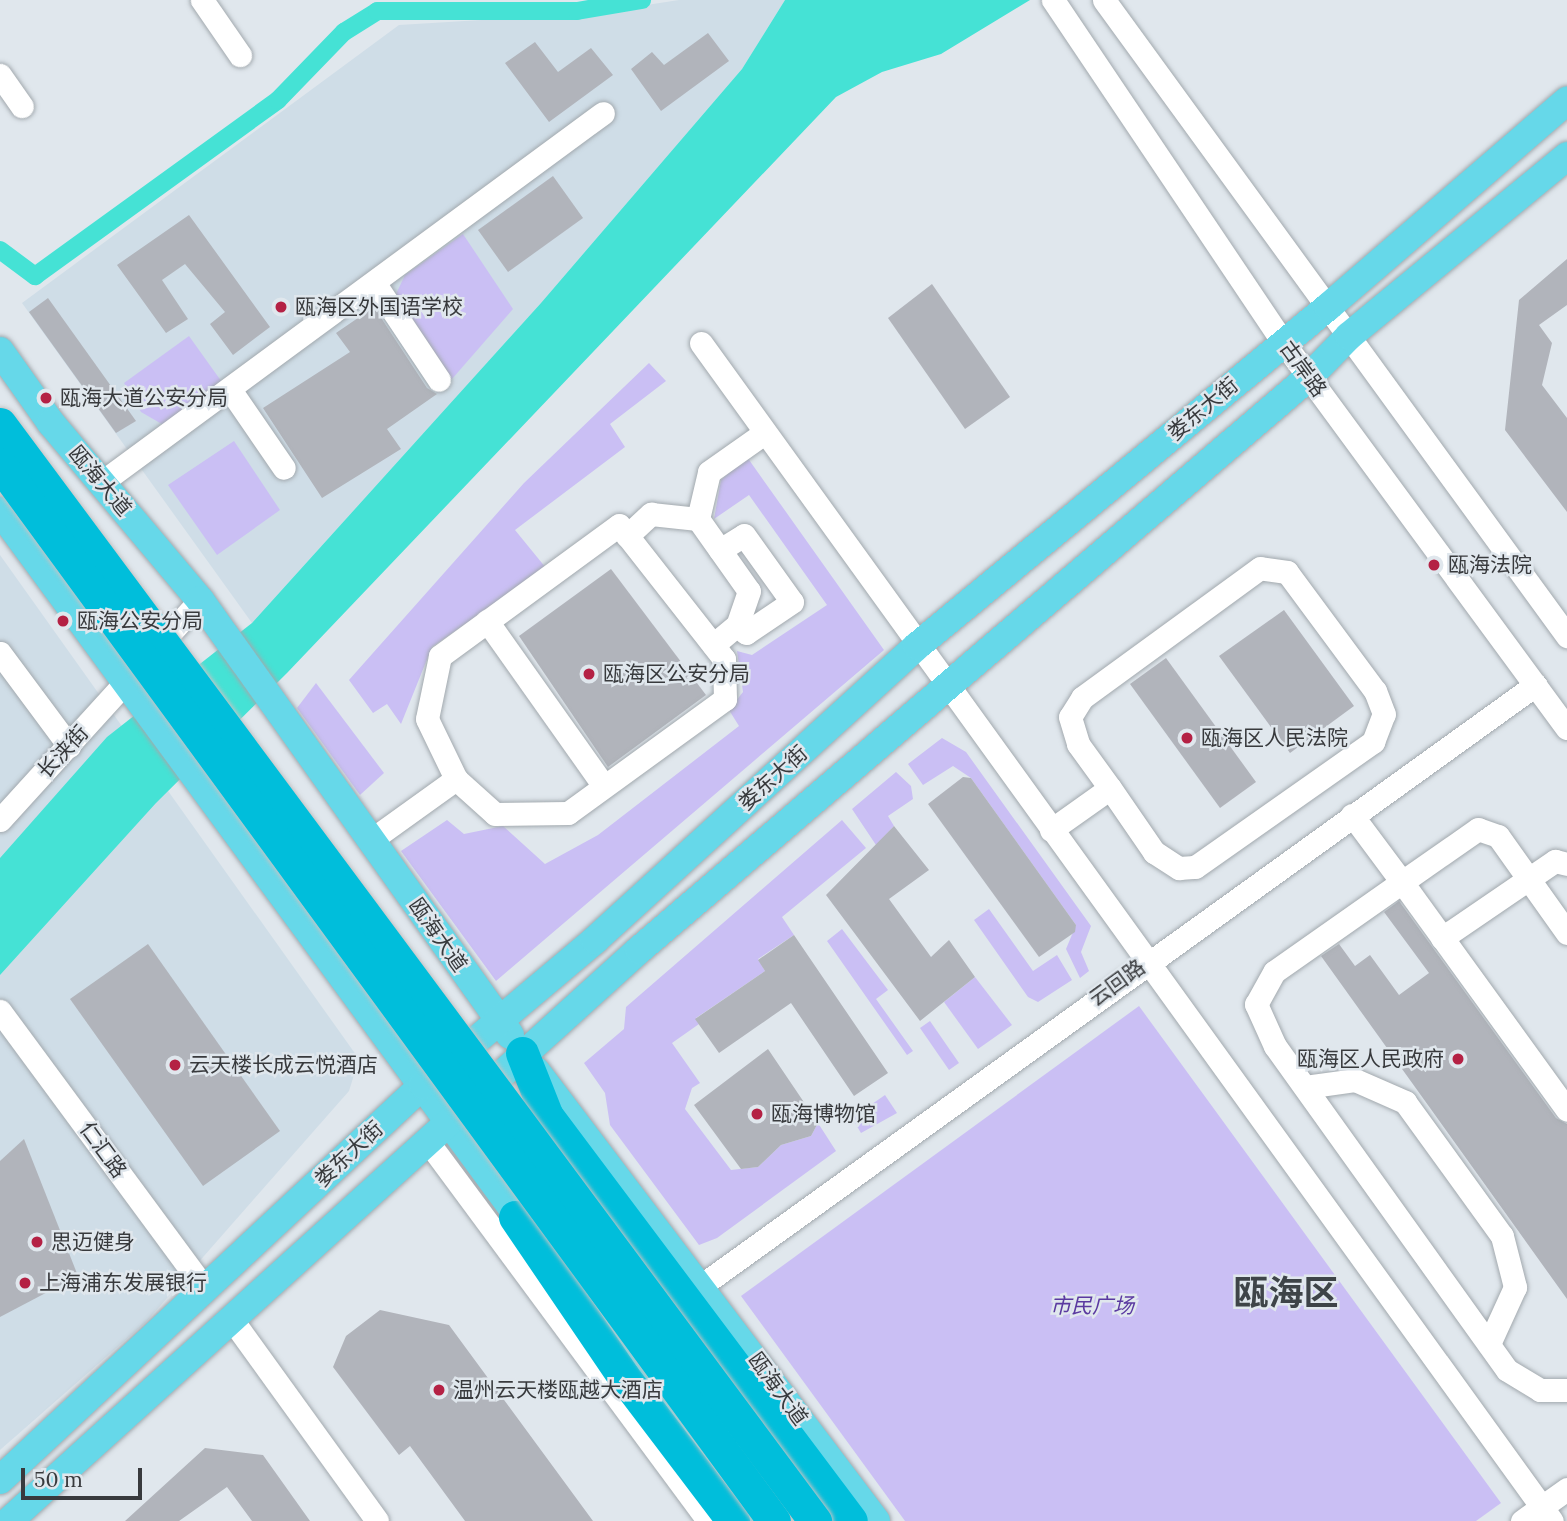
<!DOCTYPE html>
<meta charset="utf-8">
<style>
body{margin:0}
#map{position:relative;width:1567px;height:1521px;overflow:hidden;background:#e0e7ed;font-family:Lora,"Noto Sans SC",serif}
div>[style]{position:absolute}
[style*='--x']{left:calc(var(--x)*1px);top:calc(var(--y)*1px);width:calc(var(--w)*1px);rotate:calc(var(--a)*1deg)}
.built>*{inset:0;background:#cfdde7}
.green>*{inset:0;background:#cabff4}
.water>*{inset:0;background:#45e2d5}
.canal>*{height:18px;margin:-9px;padding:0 9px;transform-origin:9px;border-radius:9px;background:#45e2d5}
.building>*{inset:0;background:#b1b4bb}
.roads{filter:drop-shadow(0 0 2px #a2a9ae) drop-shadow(0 0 2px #a2a9ae)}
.minor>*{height:23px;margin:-11.5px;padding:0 11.5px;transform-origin:11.5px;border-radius:11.5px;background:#fff}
.major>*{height:28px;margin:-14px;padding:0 14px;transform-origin:14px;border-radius:14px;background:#66d8e9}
.highway>*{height:33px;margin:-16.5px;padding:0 16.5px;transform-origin:16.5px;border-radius:16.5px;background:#00bedb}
.bridges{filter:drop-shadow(0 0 2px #c3c4c5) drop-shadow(0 0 2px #c3c4c5)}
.highway-bridge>*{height:33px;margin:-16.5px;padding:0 16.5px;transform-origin:16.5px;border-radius:16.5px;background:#00bedb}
.dots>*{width:19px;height:19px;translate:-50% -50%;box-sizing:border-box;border:4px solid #e0e7ed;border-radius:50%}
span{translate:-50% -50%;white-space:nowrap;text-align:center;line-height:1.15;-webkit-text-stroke:5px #e0e7ed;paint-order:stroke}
.poi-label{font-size:21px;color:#383a3d}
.left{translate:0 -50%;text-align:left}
.right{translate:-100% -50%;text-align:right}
.street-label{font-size:21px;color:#383a3d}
.park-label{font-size:21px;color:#5a39a0;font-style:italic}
.town-label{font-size:35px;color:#3e4448;font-weight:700}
.scale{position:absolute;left:21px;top:1468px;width:121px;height:32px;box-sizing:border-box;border:4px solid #383a3d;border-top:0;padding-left:9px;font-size:21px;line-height:24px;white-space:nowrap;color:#383a3d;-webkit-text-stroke:5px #e0e7ed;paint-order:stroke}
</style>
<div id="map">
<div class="built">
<i style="clip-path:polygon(679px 0,785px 0,742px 69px,541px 303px,252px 623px,22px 303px,399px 25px,595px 13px)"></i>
<i style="clip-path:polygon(0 555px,359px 1059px,349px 1091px,146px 1322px,0 1450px)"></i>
</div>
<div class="green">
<i style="clip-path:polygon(463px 234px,513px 309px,452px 379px,396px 294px,405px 275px)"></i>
<i style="clip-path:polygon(189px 336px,224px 385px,167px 427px,141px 412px,124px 383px)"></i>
<i style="clip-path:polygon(649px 363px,666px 381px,610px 424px,625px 447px,515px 530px,546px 568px,432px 647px,401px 724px,387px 704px,373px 713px,349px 680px,524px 483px)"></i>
<i style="clip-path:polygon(234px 441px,280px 510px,217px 555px,168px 485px)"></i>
<i style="clip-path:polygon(747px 457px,884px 650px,496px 981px,401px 851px,447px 820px,464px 834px,503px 826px,545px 864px,598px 835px,739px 726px,729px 710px,743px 692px,737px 651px,752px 655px,827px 605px,749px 495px,714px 519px,721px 480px)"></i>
<i style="clip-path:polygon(316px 683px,384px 773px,360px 795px,297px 708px)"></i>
<i style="clip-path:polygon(942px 738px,966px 752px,1091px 926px,1081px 952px,1089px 971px,1080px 978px,1066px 949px,1076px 925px,971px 778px,953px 766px,923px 785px,908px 764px)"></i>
<i style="clip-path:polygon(896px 772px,911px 786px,913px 799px,888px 816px,894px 826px,876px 845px,852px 809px)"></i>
<i style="clip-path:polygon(842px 820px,866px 848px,782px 917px,794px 935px,758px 959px,765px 971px,696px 1018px,699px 1024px,672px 1043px,700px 1083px,692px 1088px,685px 1109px,731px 1170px,758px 1167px,781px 1145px,811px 1136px,818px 1123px,836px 1151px,717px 1238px,699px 1245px,610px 1125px,605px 1093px,584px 1063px,624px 1029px,626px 1007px)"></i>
<i style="clip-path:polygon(989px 909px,1033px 971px,1057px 955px,1072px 980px,1038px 1002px,1028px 997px,974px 920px)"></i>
<i style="clip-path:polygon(842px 929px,888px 990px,876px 999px,913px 1051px,907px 1055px,827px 941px)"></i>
<i style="clip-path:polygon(975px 977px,1012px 1025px,978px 1049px,944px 1002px)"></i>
<i style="clip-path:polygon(1139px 1006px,1501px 1503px,1476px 1521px,905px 1521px,741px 1296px)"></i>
<i style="clip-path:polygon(930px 1021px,959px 1063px,949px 1070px,920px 1028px)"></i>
<i style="clip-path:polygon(885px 1095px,897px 1113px,861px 1133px,852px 1118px)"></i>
</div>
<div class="water">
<i style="clip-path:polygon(785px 0,1030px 0,941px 54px,882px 72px,836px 97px,287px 673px,156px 803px,0 975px,0 858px,107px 737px,252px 623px,541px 303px,742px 69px)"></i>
</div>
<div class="canal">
<i style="--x:0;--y:250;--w:44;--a:36.6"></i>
<i style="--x:35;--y:276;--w:300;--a:-35.9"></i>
<i style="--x:278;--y:100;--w:95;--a:-45.9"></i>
<i style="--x:344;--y:32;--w:39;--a:-32"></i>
<i style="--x:377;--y:11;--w:200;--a:0"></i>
<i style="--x:577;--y:11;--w:66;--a:-9.6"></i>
</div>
<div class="building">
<i style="clip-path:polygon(708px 33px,729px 61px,661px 111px,631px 69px,652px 52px,664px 65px)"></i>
<i style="clip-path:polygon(535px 42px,558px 72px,591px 48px,613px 75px,549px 122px,505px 63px)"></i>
<i style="clip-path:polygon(553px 176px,583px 218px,508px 272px,478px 230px)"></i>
<i style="clip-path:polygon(189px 215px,270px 327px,233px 355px,210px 324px,225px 312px,185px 264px,162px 280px,188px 319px,166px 333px,117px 265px)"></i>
<i style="clip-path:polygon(1567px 259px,1567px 305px,1539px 325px,1552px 343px,1542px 385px,1567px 418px,1567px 512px,1505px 430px,1519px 300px)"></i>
<i style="clip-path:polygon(932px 284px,1010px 397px,965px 429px,888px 318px)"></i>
<i style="clip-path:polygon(48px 298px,136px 421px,116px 433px,29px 312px)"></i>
<i style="clip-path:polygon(374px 307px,427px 388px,437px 394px,387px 429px,401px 449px,322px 498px,263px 408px,350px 352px,336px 333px)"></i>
<i style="clip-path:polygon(611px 569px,706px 695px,608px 767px,519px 636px)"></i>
<i style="clip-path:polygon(1284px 610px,1354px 706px,1290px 753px,1219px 656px)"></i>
<i style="clip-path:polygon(1166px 658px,1256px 782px,1220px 808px,1130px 684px)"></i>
<i style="clip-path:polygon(963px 777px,971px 778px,1076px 925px,1075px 932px,1039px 957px,928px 804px)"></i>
<i style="clip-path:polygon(894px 826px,929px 870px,889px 899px,931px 957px,949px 940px,975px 977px,920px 1021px,826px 895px)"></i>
<i style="clip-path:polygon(1399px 901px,1556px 1118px,1567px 1124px,1567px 1299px,1321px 956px,1339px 944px,1355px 966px,1370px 955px,1399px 995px,1429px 973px,1384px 912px)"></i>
<i style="clip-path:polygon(794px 935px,888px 1073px,854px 1096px,791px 1003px,719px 1053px,695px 1019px,765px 971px,758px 960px)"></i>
<i style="clip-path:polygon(148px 944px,280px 1131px,203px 1186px,70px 999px)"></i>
<i style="clip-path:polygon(768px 1049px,818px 1123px,811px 1136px,781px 1145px,758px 1167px,741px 1169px,694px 1105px)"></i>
<i style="clip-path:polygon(24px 1139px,78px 1276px,0 1317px,0 1161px)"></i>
<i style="clip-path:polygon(380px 1310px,449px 1325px,593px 1521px,465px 1521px,410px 1446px,399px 1455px,333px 1367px,346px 1336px)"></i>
<i style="clip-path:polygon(205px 1448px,263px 1455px,310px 1521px,252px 1521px,227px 1487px,179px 1521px,125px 1521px)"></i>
</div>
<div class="roads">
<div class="minor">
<i style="--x:202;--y:0;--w:67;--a:55.4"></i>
<i style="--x:1053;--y:0;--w:412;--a:56.1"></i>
<i style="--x:1283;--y:342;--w:479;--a:53.7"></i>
<i style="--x:1104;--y:0;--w:787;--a:53.95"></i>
<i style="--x:0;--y:75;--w:38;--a:55"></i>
<i style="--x:375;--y:284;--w:115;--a:56.3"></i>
<i style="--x:701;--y:343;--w:1453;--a:54.16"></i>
<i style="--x:231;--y:391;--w:93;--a:55.5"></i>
<i style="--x:102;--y:482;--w:622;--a:-36.37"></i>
<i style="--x:698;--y:519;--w:48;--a:-76.8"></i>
<i style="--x:709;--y:472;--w:67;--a:-35.3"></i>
<i style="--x:627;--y:536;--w:33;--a:-43"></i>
<i style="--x:651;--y:514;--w:47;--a:6.1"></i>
<i style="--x:698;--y:519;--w:88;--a:54.7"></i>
<i style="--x:749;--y:591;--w:36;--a:109"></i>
<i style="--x:737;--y:625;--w:31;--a:140"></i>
<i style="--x:720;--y:550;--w:28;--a:-32"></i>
<i style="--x:744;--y:535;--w:82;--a:54.4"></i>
<i style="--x:792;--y:602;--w:55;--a:146"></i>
<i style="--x:746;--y:633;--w:12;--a:-138"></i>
<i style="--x:487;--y:621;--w:202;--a:54.7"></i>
<i style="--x:0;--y:653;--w:116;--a:53.4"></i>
<i style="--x:1352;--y:815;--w:84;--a:53.3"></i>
<i style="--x:1402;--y:882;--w:156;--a:144.9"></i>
<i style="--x:1274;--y:972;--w:37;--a:119"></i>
<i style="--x:1256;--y:1004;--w:46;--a:65.7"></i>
<i style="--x:1275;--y:1046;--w:398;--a:54.4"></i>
<i style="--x:1507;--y:1370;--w:39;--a:31"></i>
<i style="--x:1540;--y:1390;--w:27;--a:0"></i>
<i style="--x:0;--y:820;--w:297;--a:-47.7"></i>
<i style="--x:1051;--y:830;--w:72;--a:-35.4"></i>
<i style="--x:1110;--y:788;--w:78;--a:55.5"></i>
<i style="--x:1154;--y:852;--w:30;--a:33"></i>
<i style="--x:1179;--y:868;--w:16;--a:-4"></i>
<i style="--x:1195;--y:867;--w:218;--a:-35.1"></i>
<i style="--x:1373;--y:742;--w:30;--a:-69"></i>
<i style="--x:1384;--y:714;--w:25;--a:-111"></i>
<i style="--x:1375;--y:691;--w:148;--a:-126.5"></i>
<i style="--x:1287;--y:572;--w:27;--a:-172"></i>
<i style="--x:1260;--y:568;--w:220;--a:143.9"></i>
<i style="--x:1082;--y:698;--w:22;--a:122"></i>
<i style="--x:1070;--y:717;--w:28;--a:73"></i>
<i style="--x:1078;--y:744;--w:54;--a:54"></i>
<i style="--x:371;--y:840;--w:105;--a:-35.7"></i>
<i style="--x:456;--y:779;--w:52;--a:41.9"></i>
<i style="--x:495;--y:814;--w:73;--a:-0.8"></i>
<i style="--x:568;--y:813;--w:194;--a:-36"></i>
<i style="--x:725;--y:699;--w:40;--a:-91.4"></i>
<i style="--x:724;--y:659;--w:170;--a:-128.1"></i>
<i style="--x:619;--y:525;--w:222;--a:143.8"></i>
<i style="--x:440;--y:656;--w:64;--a:101.7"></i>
<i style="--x:427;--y:719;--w:67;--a:64.2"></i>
<i style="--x:1567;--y:933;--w:119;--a:-125.4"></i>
<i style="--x:1498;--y:836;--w:21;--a:-161"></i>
<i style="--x:1478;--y:829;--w:93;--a:145.1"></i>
<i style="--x:1402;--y:882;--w:281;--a:54.1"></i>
<i style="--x:1442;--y:938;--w:137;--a:-34.3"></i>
<i style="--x:1555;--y:861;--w:12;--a:14"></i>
<i style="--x:0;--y:1011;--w:345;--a:53.6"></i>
<i style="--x:1305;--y:1087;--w:50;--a:-8"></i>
<i style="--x:1355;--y:1080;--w:55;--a:23.7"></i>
<i style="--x:1405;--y:1102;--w:165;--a:54.1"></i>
<i style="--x:1502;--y:1236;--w:53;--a:75.7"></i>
<i style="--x:1515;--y:1287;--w:63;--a:114.5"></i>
<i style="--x:428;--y:1142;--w:471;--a:53.5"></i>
<i style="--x:702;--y:1285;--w:1027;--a:-35.76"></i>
<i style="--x:233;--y:1321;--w:246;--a:54.2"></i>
<i style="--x:1522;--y:1521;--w:55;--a:-35.4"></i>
</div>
<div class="major">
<i style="--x:0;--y:351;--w:88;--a:54.7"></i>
<i style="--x:51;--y:423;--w:231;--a:49.9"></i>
<i style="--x:200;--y:600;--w:534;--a:54.52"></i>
<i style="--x:0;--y:511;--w:893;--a:53.69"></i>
<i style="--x:536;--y:1071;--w:564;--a:52.93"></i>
<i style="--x:588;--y:1298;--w:277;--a:53.5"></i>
<i style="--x:0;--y:1480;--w:579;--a:-43.04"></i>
<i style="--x:423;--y:1085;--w:225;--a:-40.1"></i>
<i style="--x:595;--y:940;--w:436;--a:-42.4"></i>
<i style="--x:917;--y:646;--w:533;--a:-39.52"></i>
<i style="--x:1328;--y:307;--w:316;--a:-40.8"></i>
<i style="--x:9;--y:1521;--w:850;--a:-42.19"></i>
<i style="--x:639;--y:950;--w:882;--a:-40.54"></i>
<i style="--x:1309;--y:377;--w:57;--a:-45.7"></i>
<i style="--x:1349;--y:336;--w:283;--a:-39.5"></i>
</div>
<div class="highway">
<i style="--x:522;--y:1053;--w:68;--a:68.4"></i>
<i style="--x:547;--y:1116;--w:506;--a:53.11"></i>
<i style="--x:515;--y:1217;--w:192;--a:55.8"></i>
<i style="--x:623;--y:1376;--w:182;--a:52.8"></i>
</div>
</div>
<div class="bridges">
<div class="highway-bridge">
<i style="--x:0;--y:424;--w:1367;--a:53.39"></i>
<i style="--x:0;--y:464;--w:1310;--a:53.79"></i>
</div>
</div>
<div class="dots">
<i style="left:281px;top:307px;background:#b42144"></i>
<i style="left:46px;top:398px;background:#b42144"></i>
<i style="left:1434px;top:565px;background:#b42144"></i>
<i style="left:63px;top:621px;background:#b42144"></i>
<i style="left:589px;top:674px;background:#b42144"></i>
<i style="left:1187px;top:738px;background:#b42144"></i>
<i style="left:1458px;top:1059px;background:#b42144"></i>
<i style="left:175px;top:1065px;background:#b42144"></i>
<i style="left:757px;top:1114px;background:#b42144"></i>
<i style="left:37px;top:1242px;background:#b42144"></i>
<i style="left:25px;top:1283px;background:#b42144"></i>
<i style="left:439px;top:1390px;background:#b42144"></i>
</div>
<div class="poi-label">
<span class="left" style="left:295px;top:307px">瓯海区外国语学校</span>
<span class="left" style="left:60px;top:398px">瓯海大道公安分局</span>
<span class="left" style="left:1448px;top:565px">瓯海法院</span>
<span class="left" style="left:77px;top:621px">瓯海公安分局</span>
<span class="left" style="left:603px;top:674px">瓯海区公安分局</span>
<span class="left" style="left:1201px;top:738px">瓯海区人民法院</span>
<span class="right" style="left:1444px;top:1059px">瓯海区人民政府</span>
<span class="left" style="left:189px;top:1065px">云天楼长成云悦酒店</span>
<span class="left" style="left:771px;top:1114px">瓯海博物馆</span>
<span class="left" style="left:51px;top:1242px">思迈健身</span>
<span class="left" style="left:39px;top:1283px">上海浦东发展银行</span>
<span class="left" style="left:453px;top:1390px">温州云天楼瓯越大酒店</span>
</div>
<div class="street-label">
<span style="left:1303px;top:369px;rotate:54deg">古岸路</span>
<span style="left:1203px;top:409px;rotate:-40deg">娄东大街</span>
<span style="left:100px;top:481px;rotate:50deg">瓯海大道</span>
<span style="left:63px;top:752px;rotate:-47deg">长浃街</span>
<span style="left:773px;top:778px;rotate:-42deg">娄东大街</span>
<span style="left:438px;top:935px;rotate:55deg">瓯海大道</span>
<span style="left:1117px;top:983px;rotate:-36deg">云回路</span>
<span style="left:103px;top:1150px;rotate:54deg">仁汇路</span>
<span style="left:349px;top:1154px;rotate:-43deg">娄东大街</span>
<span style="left:778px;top:1389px;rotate:54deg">瓯海大道</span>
</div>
<div class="park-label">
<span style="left:1092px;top:1306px">市民广场</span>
</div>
<div class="town-label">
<span style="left:1286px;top:1293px">瓯海区</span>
</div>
<div class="scale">50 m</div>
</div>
